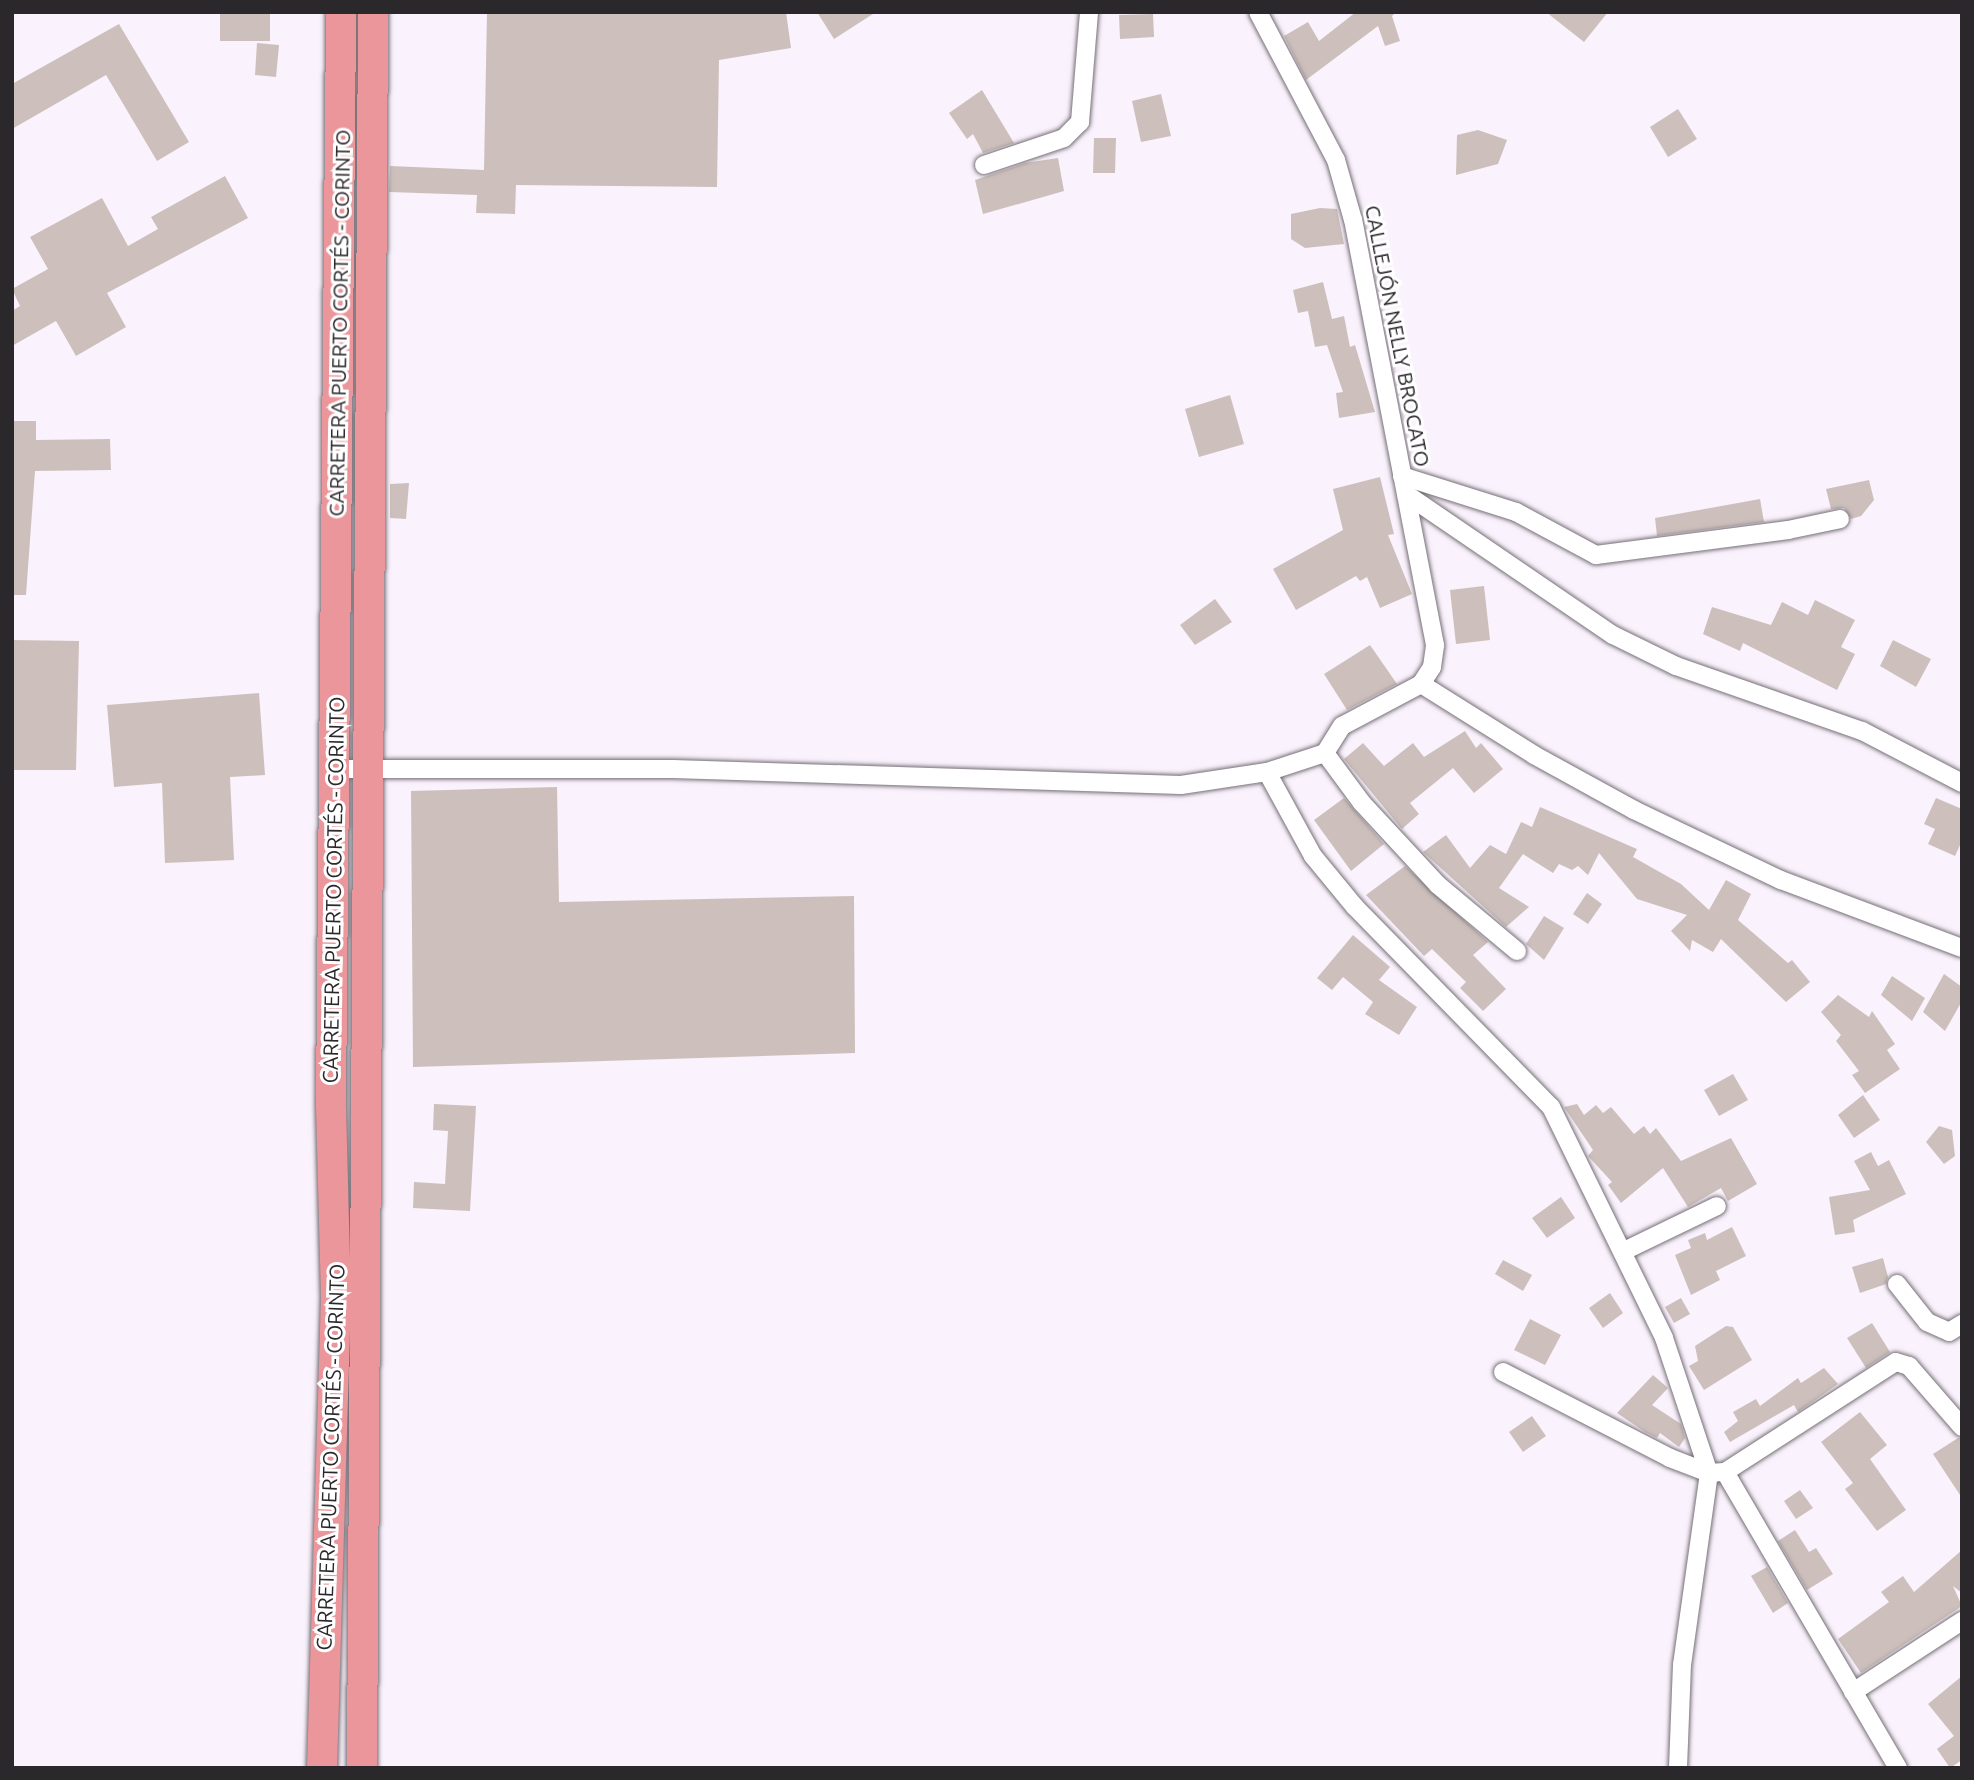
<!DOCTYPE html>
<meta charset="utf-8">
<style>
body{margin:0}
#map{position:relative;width:1974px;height:1780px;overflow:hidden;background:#faf2fc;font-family:Ubuntu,sans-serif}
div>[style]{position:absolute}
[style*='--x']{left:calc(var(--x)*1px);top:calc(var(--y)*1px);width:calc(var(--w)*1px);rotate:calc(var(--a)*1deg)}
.building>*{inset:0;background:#cdc0bc}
.roads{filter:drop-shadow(0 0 2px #766f77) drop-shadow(0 0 2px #766f77)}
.minor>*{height:18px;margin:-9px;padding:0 9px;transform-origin:9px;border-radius:9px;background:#fff}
.trunk>*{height:30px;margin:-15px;padding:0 15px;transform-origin:15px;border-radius:15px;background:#ea969b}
span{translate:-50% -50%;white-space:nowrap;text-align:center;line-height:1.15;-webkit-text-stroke:6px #fff;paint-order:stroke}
.street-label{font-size:21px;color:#2b282c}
.frame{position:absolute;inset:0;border:14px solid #2b282c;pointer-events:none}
</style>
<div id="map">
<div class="building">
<i style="clip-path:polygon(220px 12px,270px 12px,270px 41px,220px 41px)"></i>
<i style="clip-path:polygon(487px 12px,786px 12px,791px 48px,719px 60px,717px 187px,516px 185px,515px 214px,476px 213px,477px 195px,389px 192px,390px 166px,484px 170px)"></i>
<i style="clip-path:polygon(817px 12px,876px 12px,834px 39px)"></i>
<i style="clip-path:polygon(1356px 12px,1396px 12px,1392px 16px,1400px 41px,1385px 46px,1378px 26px,1306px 80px,1284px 36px,1308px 22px,1319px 41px)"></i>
<i style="clip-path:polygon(1546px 12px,1608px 12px,1584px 42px)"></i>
<i style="clip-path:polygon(1153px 14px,1154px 37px,1120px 39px,1119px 15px)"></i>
<i style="clip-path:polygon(119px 24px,189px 142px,157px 161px,106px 75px,12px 129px,12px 84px)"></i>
<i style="clip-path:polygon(257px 43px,279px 45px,276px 77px,255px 75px)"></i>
<i style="clip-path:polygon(982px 90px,1014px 143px,983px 153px,973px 134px,967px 139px,949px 113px)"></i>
<i style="clip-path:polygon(1161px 94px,1171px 136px,1141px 142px,1132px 101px)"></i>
<i style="clip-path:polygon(1678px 109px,1697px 139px,1668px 157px,1650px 127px)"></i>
<i style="clip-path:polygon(1478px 130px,1507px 140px,1498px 164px,1456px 175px,1457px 135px)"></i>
<i style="clip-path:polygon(1094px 138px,1116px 138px,1115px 173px,1093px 173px)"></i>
<i style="clip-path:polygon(1058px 158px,1064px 191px,983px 214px,975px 180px,1025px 163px)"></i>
<i style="clip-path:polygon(225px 176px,248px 218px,107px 293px,126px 327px,76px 356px,56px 321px,12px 346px,12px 311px,20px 306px,12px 289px,48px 269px,30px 237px,102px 198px,128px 246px,158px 229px,151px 217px)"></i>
<i style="clip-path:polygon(1320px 208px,1337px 209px,1344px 244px,1305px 248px,1291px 239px,1291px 214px)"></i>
<i style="clip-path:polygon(1323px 282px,1332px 319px,1344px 316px,1350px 347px,1355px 345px,1375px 412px,1339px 418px,1336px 393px,1343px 392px,1327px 345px,1315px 347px,1308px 311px,1298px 313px,1293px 290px)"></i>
<i style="clip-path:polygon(1230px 395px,1244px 444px,1199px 457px,1185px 409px)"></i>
<i style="clip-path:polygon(12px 421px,36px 421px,36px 440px,110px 439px,111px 470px,35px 471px,26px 595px,12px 595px)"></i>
<i style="clip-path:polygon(1380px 477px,1394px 534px,1388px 535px,1412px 594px,1380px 608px,1367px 577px,1360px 581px,1356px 576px,1296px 610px,1273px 569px,1343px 530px,1333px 489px)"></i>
<i style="clip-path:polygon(1869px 480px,1874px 500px,1861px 516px,1851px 519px,1844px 508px,1831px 509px,1826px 489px)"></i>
<i style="clip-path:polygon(409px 483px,406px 519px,390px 518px,390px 484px)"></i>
<i style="clip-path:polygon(1760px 499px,1764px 522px,1657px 536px,1655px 518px)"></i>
<i style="clip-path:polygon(1484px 586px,1490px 640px,1456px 644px,1450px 590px)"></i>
<i style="clip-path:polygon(1215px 599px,1232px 622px,1195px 645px,1180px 625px)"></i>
<i style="clip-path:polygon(1815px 600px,1855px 620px,1841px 647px,1855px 654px,1837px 690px,1743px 643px,1740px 651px,1703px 634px,1712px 607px,1771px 625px,1782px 602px,1808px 615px)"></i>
<i style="clip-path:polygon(12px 640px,79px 641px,76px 770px,12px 770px)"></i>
<i style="clip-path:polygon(1893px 640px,1931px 659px,1916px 687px,1880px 666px)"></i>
<i style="clip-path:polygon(1370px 645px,1397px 684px,1347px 710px,1324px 674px)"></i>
<i style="clip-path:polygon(259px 693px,265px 775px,230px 777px,234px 860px,165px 863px,162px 783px,114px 787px,107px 705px)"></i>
<i style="clip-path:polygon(1465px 731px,1476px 748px,1481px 743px,1503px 769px,1474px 793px,1453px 768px,1410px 803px,1419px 814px,1402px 829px,1344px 759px,1363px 743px,1384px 766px,1413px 743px,1424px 757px)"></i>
<i style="clip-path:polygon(557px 787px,559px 902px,854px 896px,855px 1053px,413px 1067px,411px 791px)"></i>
<i style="clip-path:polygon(1344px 798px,1384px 844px,1351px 871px,1314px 820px)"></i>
<i style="clip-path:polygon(1936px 798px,1962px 809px,1962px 841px,1955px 856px,1928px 844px,1935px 829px,1924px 824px)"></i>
<i style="clip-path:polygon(1540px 807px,1637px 849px,1633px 857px,1681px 884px,1709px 910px,1726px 880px,1751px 894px,1738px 920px,1788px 963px,1792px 960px,1810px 982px,1786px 1002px,1721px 939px,1713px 952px,1692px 940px,1690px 951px,1671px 931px,1687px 915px,1637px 899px,1599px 853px,1588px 875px,1578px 866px,1572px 870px,1559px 864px,1553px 873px,1523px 854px,1499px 888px,1529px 907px,1506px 927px,1423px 852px,1446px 835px,1470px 868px,1490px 845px,1506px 854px,1521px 822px,1532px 827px)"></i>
<i style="clip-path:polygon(1405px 866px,1488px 942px,1473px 955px,1506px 989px,1483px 1011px,1460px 988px,1466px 982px,1432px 949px,1424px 956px,1366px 895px)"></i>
<i style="clip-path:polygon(1587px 893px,1602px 904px,1588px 924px,1573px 914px)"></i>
<i style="clip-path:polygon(1544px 916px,1564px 928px,1544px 960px,1526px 944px)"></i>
<i style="clip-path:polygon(1353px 935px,1390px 967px,1379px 980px,1417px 1007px,1399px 1035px,1365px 1014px,1373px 1002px,1343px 977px,1332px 990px,1317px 978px)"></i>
<i style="clip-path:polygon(1944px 974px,1962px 987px,1962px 1001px,1945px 1031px,1923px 1012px)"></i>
<i style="clip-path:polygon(1892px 976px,1925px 998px,1912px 1021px,1881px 995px)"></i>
<i style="clip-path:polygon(1838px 995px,1869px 1017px,1872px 1011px,1895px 1044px,1887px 1050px,1900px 1069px,1865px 1093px,1852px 1075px,1859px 1071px,1836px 1041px,1841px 1035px,1821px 1012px)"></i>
<i style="clip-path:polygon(1733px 1074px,1748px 1100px,1719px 1116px,1704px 1090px)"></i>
<i style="clip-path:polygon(1863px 1095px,1880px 1120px,1854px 1138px,1838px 1115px)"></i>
<i style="clip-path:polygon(434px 1104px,476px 1106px,470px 1211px,413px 1208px,414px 1182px,445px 1184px,448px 1131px,433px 1130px)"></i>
<i style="clip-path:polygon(1577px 1104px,1584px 1115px,1596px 1105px,1603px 1113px,1611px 1107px,1634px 1134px,1644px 1126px,1650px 1134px,1656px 1128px,1681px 1161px,1731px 1138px,1757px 1184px,1728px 1201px,1721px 1188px,1688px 1207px,1663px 1168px,1621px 1203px,1608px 1185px,1612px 1182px,1588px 1156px,1593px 1150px,1564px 1107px)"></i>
<i style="clip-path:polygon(1939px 1126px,1952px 1130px,1955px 1156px,1944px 1164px,1926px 1142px)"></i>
<i style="clip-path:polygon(1871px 1152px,1878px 1166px,1889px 1160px,1906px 1194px,1853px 1220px,1855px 1232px,1835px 1235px,1829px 1197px,1870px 1190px,1854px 1161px)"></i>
<i style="clip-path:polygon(1561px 1197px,1575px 1218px,1547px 1238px,1532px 1218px)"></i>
<i style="clip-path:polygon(1732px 1227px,1746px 1256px,1716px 1271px,1720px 1280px,1691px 1295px,1675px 1255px,1691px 1248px,1688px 1240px,1705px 1233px,1707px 1240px)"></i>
<i style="clip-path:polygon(1883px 1258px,1888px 1277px,1886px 1284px,1860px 1293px,1852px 1267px)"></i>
<i style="clip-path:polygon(1503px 1260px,1532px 1275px,1523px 1291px,1495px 1274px)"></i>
<i style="clip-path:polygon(1610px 1293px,1623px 1313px,1603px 1328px,1589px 1308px)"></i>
<i style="clip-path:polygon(1681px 1298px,1690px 1314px,1674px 1323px,1665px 1307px)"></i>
<i style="clip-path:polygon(1530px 1319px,1561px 1335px,1545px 1365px,1514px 1350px)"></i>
<i style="clip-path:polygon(1872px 1323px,1890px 1352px,1866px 1368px,1847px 1338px)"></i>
<i style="clip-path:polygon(1726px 1326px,1733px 1327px,1752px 1360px,1704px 1390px,1689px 1366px,1698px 1361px,1695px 1346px)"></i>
<i style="clip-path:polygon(1824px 1368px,1838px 1384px,1798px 1412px,1794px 1405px,1730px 1442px,1724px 1432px,1738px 1421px,1733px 1412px,1756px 1399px,1760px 1406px,1798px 1378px,1801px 1383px)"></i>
<i style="clip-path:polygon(1653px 1375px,1668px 1388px,1652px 1405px,1681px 1424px,1685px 1438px,1679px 1447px,1660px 1433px,1657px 1438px,1645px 1432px,1617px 1413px)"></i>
<i style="clip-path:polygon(1860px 1412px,1887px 1445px,1870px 1459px,1906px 1510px,1877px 1531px,1845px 1489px,1853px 1483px,1821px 1442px)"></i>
<i style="clip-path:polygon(1532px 1416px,1546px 1436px,1523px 1452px,1509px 1432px)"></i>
<i style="clip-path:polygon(1958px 1438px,1962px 1438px,1962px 1498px,1933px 1454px)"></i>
<i style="clip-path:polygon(1800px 1490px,1813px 1508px,1796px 1519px,1784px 1501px)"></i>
<i style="clip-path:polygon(1795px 1530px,1809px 1552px,1816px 1548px,1833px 1574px,1807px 1590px,1778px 1541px)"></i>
<i style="clip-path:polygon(1962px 1550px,1962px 1593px,1953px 1586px,1962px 1606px,1861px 1673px,1838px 1639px,1889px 1602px,1881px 1592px,1903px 1576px,1914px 1592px)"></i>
<i style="clip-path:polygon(1767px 1567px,1788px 1603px,1773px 1613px,1751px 1576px)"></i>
<i style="clip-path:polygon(1962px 1676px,1962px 1760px,1950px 1768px,1937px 1749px,1954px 1736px,1928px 1704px)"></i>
</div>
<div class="roads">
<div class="minor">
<i style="--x:984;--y:165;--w:84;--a:-18.6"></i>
<i style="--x:1064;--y:138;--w:23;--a:-45"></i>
<i style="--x:1080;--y:122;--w:110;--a:-85.3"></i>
<i style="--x:1402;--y:476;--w:120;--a:17.5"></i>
<i style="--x:1516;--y:512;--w:91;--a:28.3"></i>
<i style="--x:1596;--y:555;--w:194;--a:-7.4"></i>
<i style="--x:1788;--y:530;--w:53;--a:-11.9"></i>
<i style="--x:1406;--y:494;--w:250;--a:34.3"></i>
<i style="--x:1613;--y:635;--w:70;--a:26.2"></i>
<i style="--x:1676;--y:666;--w:197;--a:19.3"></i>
<i style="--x:1862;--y:731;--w:113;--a:27.5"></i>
<i style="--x:1421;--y:684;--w:133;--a:32.1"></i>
<i style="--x:1534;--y:755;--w:114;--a:28.8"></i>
<i style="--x:1634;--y:810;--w:163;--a:25.5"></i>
<i style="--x:1781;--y:880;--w:193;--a:20.6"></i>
<i style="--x:1325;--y:753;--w:62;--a:53.5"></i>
<i style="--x:1362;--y:803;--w:112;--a:47.2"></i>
<i style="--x:1438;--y:885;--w:103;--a:39.9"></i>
<i style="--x:335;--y:769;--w:338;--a:0"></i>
<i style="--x:673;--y:769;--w:508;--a:1.8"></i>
<i style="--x:1181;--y:785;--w:87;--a:-8.6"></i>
<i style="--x:1267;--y:772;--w:61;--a:-18.1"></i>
<i style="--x:1325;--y:753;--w:32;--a:-58"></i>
<i style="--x:1342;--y:726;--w:89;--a:-28"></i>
<i style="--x:1421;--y:684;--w:20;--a:-57"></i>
<i style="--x:1432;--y:667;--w:22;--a:-82"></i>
<i style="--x:1435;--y:645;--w:433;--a:-100.9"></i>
<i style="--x:1353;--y:220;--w:62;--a:-105.8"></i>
<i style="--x:1336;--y:160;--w:167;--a:-117.8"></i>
<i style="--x:1267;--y:772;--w:96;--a:61.3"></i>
<i style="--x:1313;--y:856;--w:66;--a:50.5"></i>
<i style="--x:1355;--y:907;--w:280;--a:45.6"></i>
<i style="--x:1551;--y:1107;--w:257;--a:63.9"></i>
<i style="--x:1664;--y:1338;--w:142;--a:71.6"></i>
<i style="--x:1709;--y:1473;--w:193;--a:98"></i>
<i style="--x:1682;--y:1664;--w:104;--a:92.2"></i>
<i style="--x:1624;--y:1251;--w:103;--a:-25.8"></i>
<i style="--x:1897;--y:1284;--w:48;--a:51.7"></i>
<i style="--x:1927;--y:1322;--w:24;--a:24"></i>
<i style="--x:1949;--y:1332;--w:15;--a:-32"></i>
<i style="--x:1503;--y:1372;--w:188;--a:27.2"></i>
<i style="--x:1670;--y:1458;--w:42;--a:21"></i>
<i style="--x:1709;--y:1473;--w:16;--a:-4"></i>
<i style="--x:1725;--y:1472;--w:203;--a:-32.8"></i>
<i style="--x:1896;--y:1362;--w:14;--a:17"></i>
<i style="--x:1909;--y:1366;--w:81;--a:49"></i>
<i style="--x:1725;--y:1472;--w:343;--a:59.7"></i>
<i style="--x:1853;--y:1692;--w:130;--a:-33.1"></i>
</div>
<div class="trunk">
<i style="--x:322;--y:1768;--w:470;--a:-88.3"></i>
<i style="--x:336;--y:1298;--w:197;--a:-91.5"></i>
<i style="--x:331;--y:1101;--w:1089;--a:-89.47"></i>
<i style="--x:362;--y:1768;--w:1756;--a:-89.64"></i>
</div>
</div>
<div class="street-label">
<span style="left:339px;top:323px;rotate:-89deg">CARRETERA PUERTO CORTÉS - CORINTO</span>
<span style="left:1398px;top:336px;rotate:79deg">CALLEJÓN NELLY BROCATO</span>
<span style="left:333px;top:890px;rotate:-89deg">CARRETERA PUERTO CORTÉS - CORINTO</span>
<span style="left:330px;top:1457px;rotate:-88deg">CARRETERA PUERTO CORTÉS - CORINTO</span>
</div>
<div class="frame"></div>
</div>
